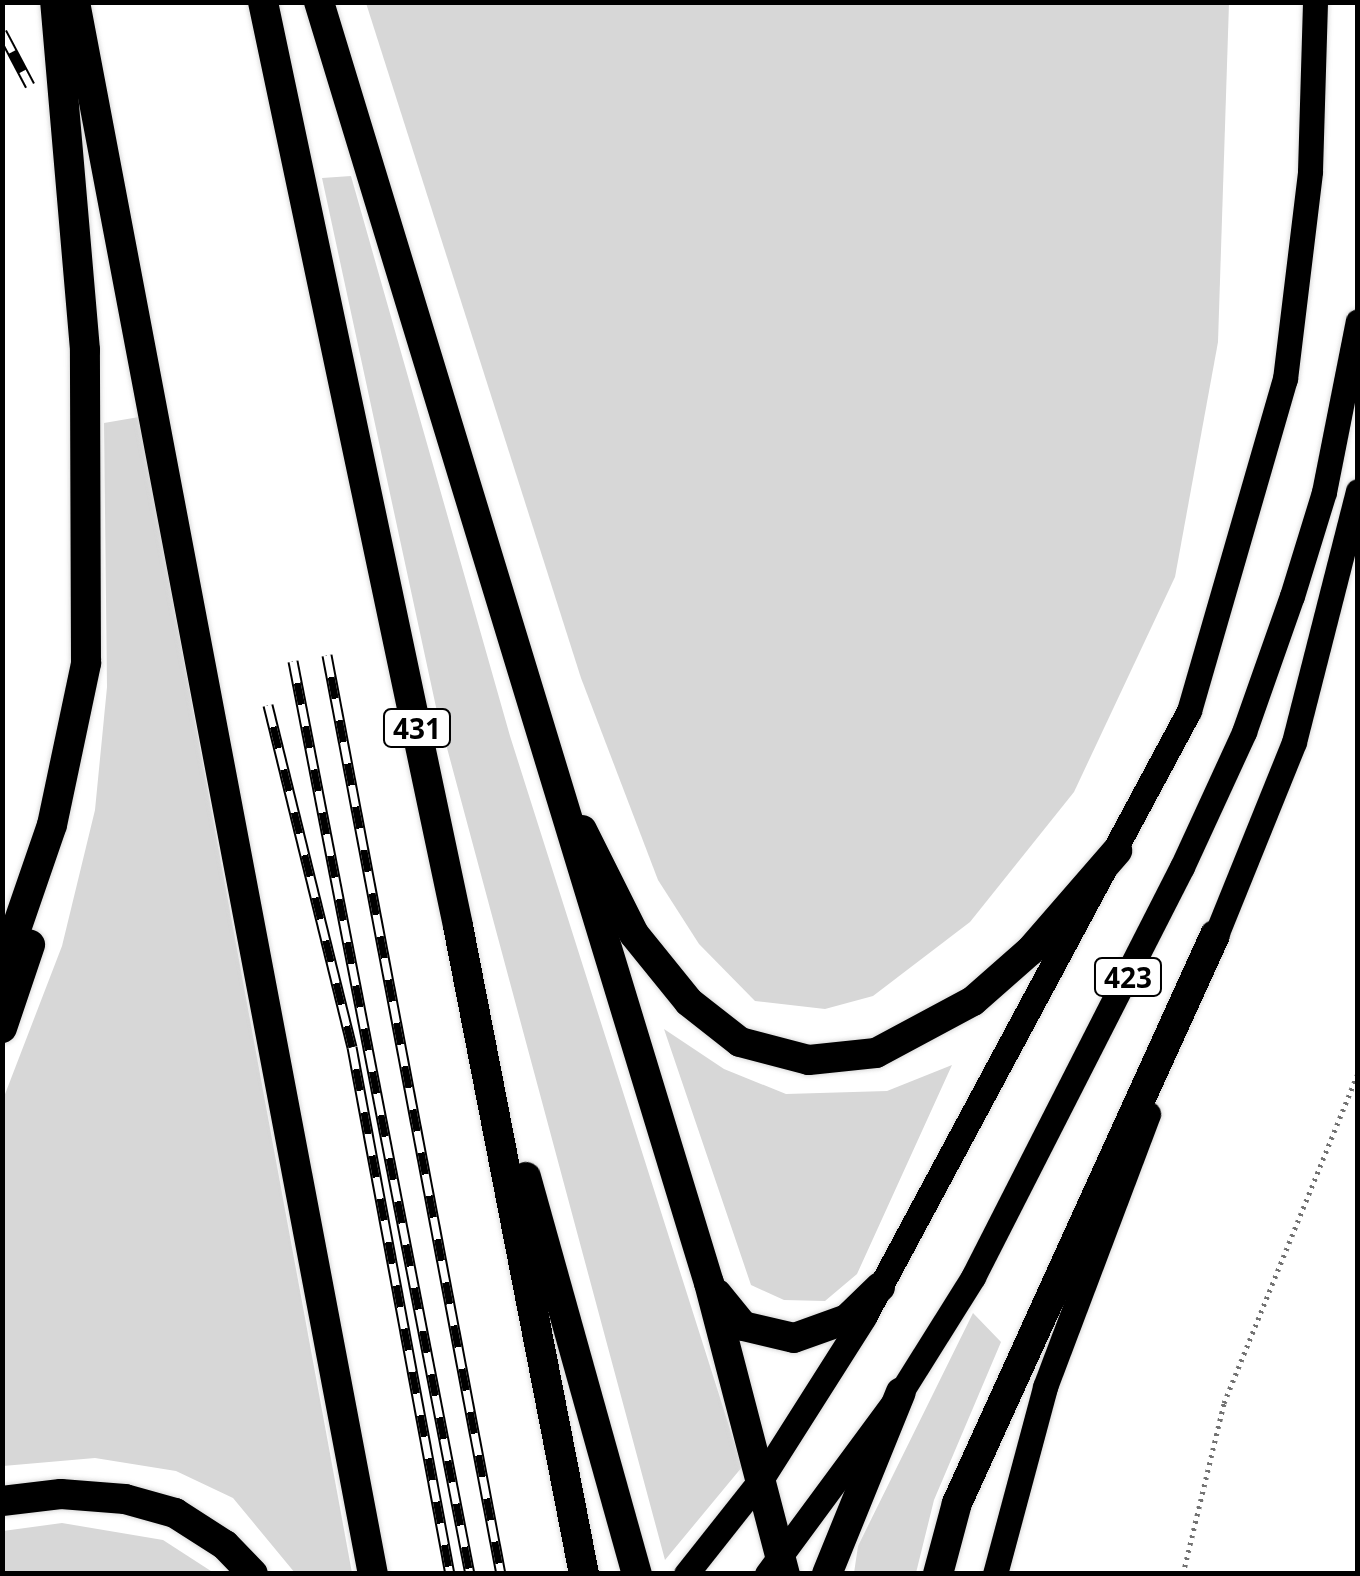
<!DOCTYPE html>
<style>
body{margin:0}
#map{position:relative;width:1360px;height:1576px;overflow:hidden;background:#fff;font-family:"Open Sans",sans-serif}
div>[style]{position:absolute}
[style*='--x']{left:calc(var(--x)*1px);top:calc(var(--y)*1px);width:calc(var(--w)*1px);rotate:calc(var(--a)*1deg)}
.green>*{inset:0;background:#d7d7d7}
.path>*{height:5px;margin-top:-2.5px;transform-origin:0;background:repeating-linear-gradient(90deg,#727272 0 2.5px,transparent 0 7.5px)}
.roads{filter:drop-shadow(0 0 2px #dbdbdb) drop-shadow(0 0 2px #dbdbdb)}
.primary>*{height:25px;margin:-12.5px;padding:0 12.5px;transform-origin:12.5px;border-radius:12.5px;background:#000}
.highway>*{height:30px;margin:-15px;padding:0 15px;transform-origin:15px;border-radius:15px;background:#000}
.rail>*{height:11px;margin-top:-5.5px;transform-origin:0;background:repeating-linear-gradient(90deg,#fff 0 22px,#000 0 44px);box-sizing:border-box;border-block:2px solid #000}
span{translate:-50% -50%;white-space:nowrap;text-align:center;line-height:1.15;-webkit-text-stroke:8px #fff;paint-order:stroke}
.shield-label span{padding:2px 8px;background:#fff;border:2px solid;border-radius:8px;-webkit-text-stroke-width:0}
.shield-label{font-size:28px;color:#000;font-weight:700}
.frame{position:absolute;inset:0;border:5px solid #000;pointer-events:none}
</style>
<div id="map">
<div class="green">
<i style="clip-path:polygon(366px 3px,1229px 3px,1218px 342px,1175px 577px,1074px 792px,970px 922px,873px 996px,825px 1009px,755px 1001px,699px 944px,658px 880px,581px 678px)"></i>
<i style="clip-path:polygon(351px 176px,510px 736px,742px 1467px,665px 1560px,436px 707px,322px 178px)"></i>
<i style="clip-path:polygon(139px 417px,352px 1573px,295px 1573px,233px 1498px,176px 1471px,95px 1458px,3px 1466px,2px 1102px,62px 946px,95px 810px,107px 687px,104px 423px)"></i>
<i style="clip-path:polygon(664px 1029px,724px 1069px,786px 1094px,887px 1091px,952px 1065px,857px 1274px,825px 1301px,784px 1300px,751px 1285px)"></i>
<i style="clip-path:polygon(973px 1313px,1001px 1342px,934px 1500px,916px 1573px,854px 1573px,858px 1546px)"></i>
<i style="clip-path:polygon(62px 1523px,163px 1540px,214px 1573px,3px 1573px,3px 1531px)"></i>
</div>
<div class="path">
<i style="--x:1183;--y:1574;--w:176;--a:-76.5"></i>
<i style="--x:1224;--y:1403;--w:356;--a:-67.9"></i>
</div>
<div class="roads">
<div class="primary">
<i style="--x:1210;--y:950;--w:224;--a:-68"></i>
<i style="--x:1294;--y:742;--w:259;--a:-75.7"></i>
<i style="--x:686;--y:1574;--w:122;--a:-51.6"></i>
<i style="--x:762;--y:1478;--w:191;--a:-57.6"></i>
<i style="--x:864;--y:1317;--w:688;--a:-61.8"></i>
<i style="--x:1189;--y:711;--w:346;--a:-73.9"></i>
<i style="--x:1285;--y:379;--w:209;--a:-83.1"></i>
<i style="--x:1310;--y:171;--w:169;--a:-88.3"></i>
<i style="--x:767;--y:1574;--w:226;--a:-53.6"></i>
<i style="--x:901;--y:1392;--w:136;--a:-57.9"></i>
<i style="--x:973;--y:1277;--w:460;--a:-63"></i>
<i style="--x:1182;--y:867;--w:149;--a:-65.3"></i>
<i style="--x:1244;--y:732;--w:144;--a:-70.6"></i>
<i style="--x:1292;--y:596;--w:109;--a:-72.9"></i>
<i style="--x:1324;--y:492;--w:174;--a:-78.8"></i>
<i style="--x:995;--y:1574;--w:194;--a:-75"></i>
<i style="--x:1045;--y:1387;--w:292;--a:-69.3"></i>
</div>
<div class="highway">
<i style="--x:75;--y:2;--w:1600;--a:79.27"></i>
<i style="--x:263;--y:2;--w:944;--a:78.08"></i>
<i style="--x:458;--y:926;--w:660;--a:79"></i>
<i style="--x:319;--y:2;--w:1339;--a:73.07"></i>
<i style="--x:709;--y:1283;--w:301;--a:75.4"></i>
<i style="--x:582;--y:830;--w:116;--a:63.4"></i>
<i style="--x:634;--y:934;--w:87;--a:51"></i>
<i style="--x:689;--y:1002;--w:65;--a:38.1"></i>
<i style="--x:740;--y:1042;--w:71;--a:14.6"></i>
<i style="--x:809;--y:1060;--w:67;--a:-6"></i>
<i style="--x:876;--y:1053;--w:110;--a:-28.2"></i>
<i style="--x:973;--y:1001;--w:76;--a:-41.3"></i>
<i style="--x:1030;--y:951;--w:133;--a:-49"></i>
<i style="--x:2;--y:970;--w:153;--a:-71"></i>
<i style="--x:52;--y:825;--w:166;--a:-78.1"></i>
<i style="--x:86;--y:663;--w:313;--a:-90.2"></i>
<i style="--x:85;--y:350;--w:349;--a:-94.9"></i>
<i style="--x:2;--y:1028;--w:88;--a:-71.4"></i>
<i style="--x:526;--y:1177;--w:412;--a:74.4"></i>
<i style="--x:717;--y:1294;--w:41;--a:50.9"></i>
<i style="--x:743;--y:1326;--w:52;--a:13.2"></i>
<i style="--x:794;--y:1338;--w:56;--a:-19.7"></i>
<i style="--x:847;--y:1319;--w:46;--a:-44.1"></i>
<i style="--x:2;--y:1501;--w:59;--a:-6.8"></i>
<i style="--x:61;--y:1494;--w:64;--a:4.5"></i>
<i style="--x:125;--y:1499;--w:52;--a:15.6"></i>
<i style="--x:175;--y:1513;--w:59;--a:32.6"></i>
<i style="--x:225;--y:1545;--w:40;--a:46"></i>
<i style="--x:827;--y:1574;--w:196;--a:-67.9"></i>
<i style="--x:938;--y:1574;--w:73;--a:-75"></i>
<i style="--x:957;--y:1503;--w:624;--a:-65.57"></i>
</div>
</div>
<div class="rail">
<i style="--x:2;--y:32;--w:60;--a:62.2"></i>
<i style="--x:327;--y:655;--w:935;--a:79.28"></i>
<i style="--x:293;--y:661;--w:930;--a:79.03"></i>
<i style="--x:268;--y:705;--w:352;--a:76.2"></i>
<i style="--x:352;--y:1047;--w:536;--a:79.47"></i>
</div>
<div class="shield-label">
<span style="left:417px;top:728px">431</span>
<span style="left:1128px;top:977px">423</span>
</div>
<div class="frame"></div>
</div>
